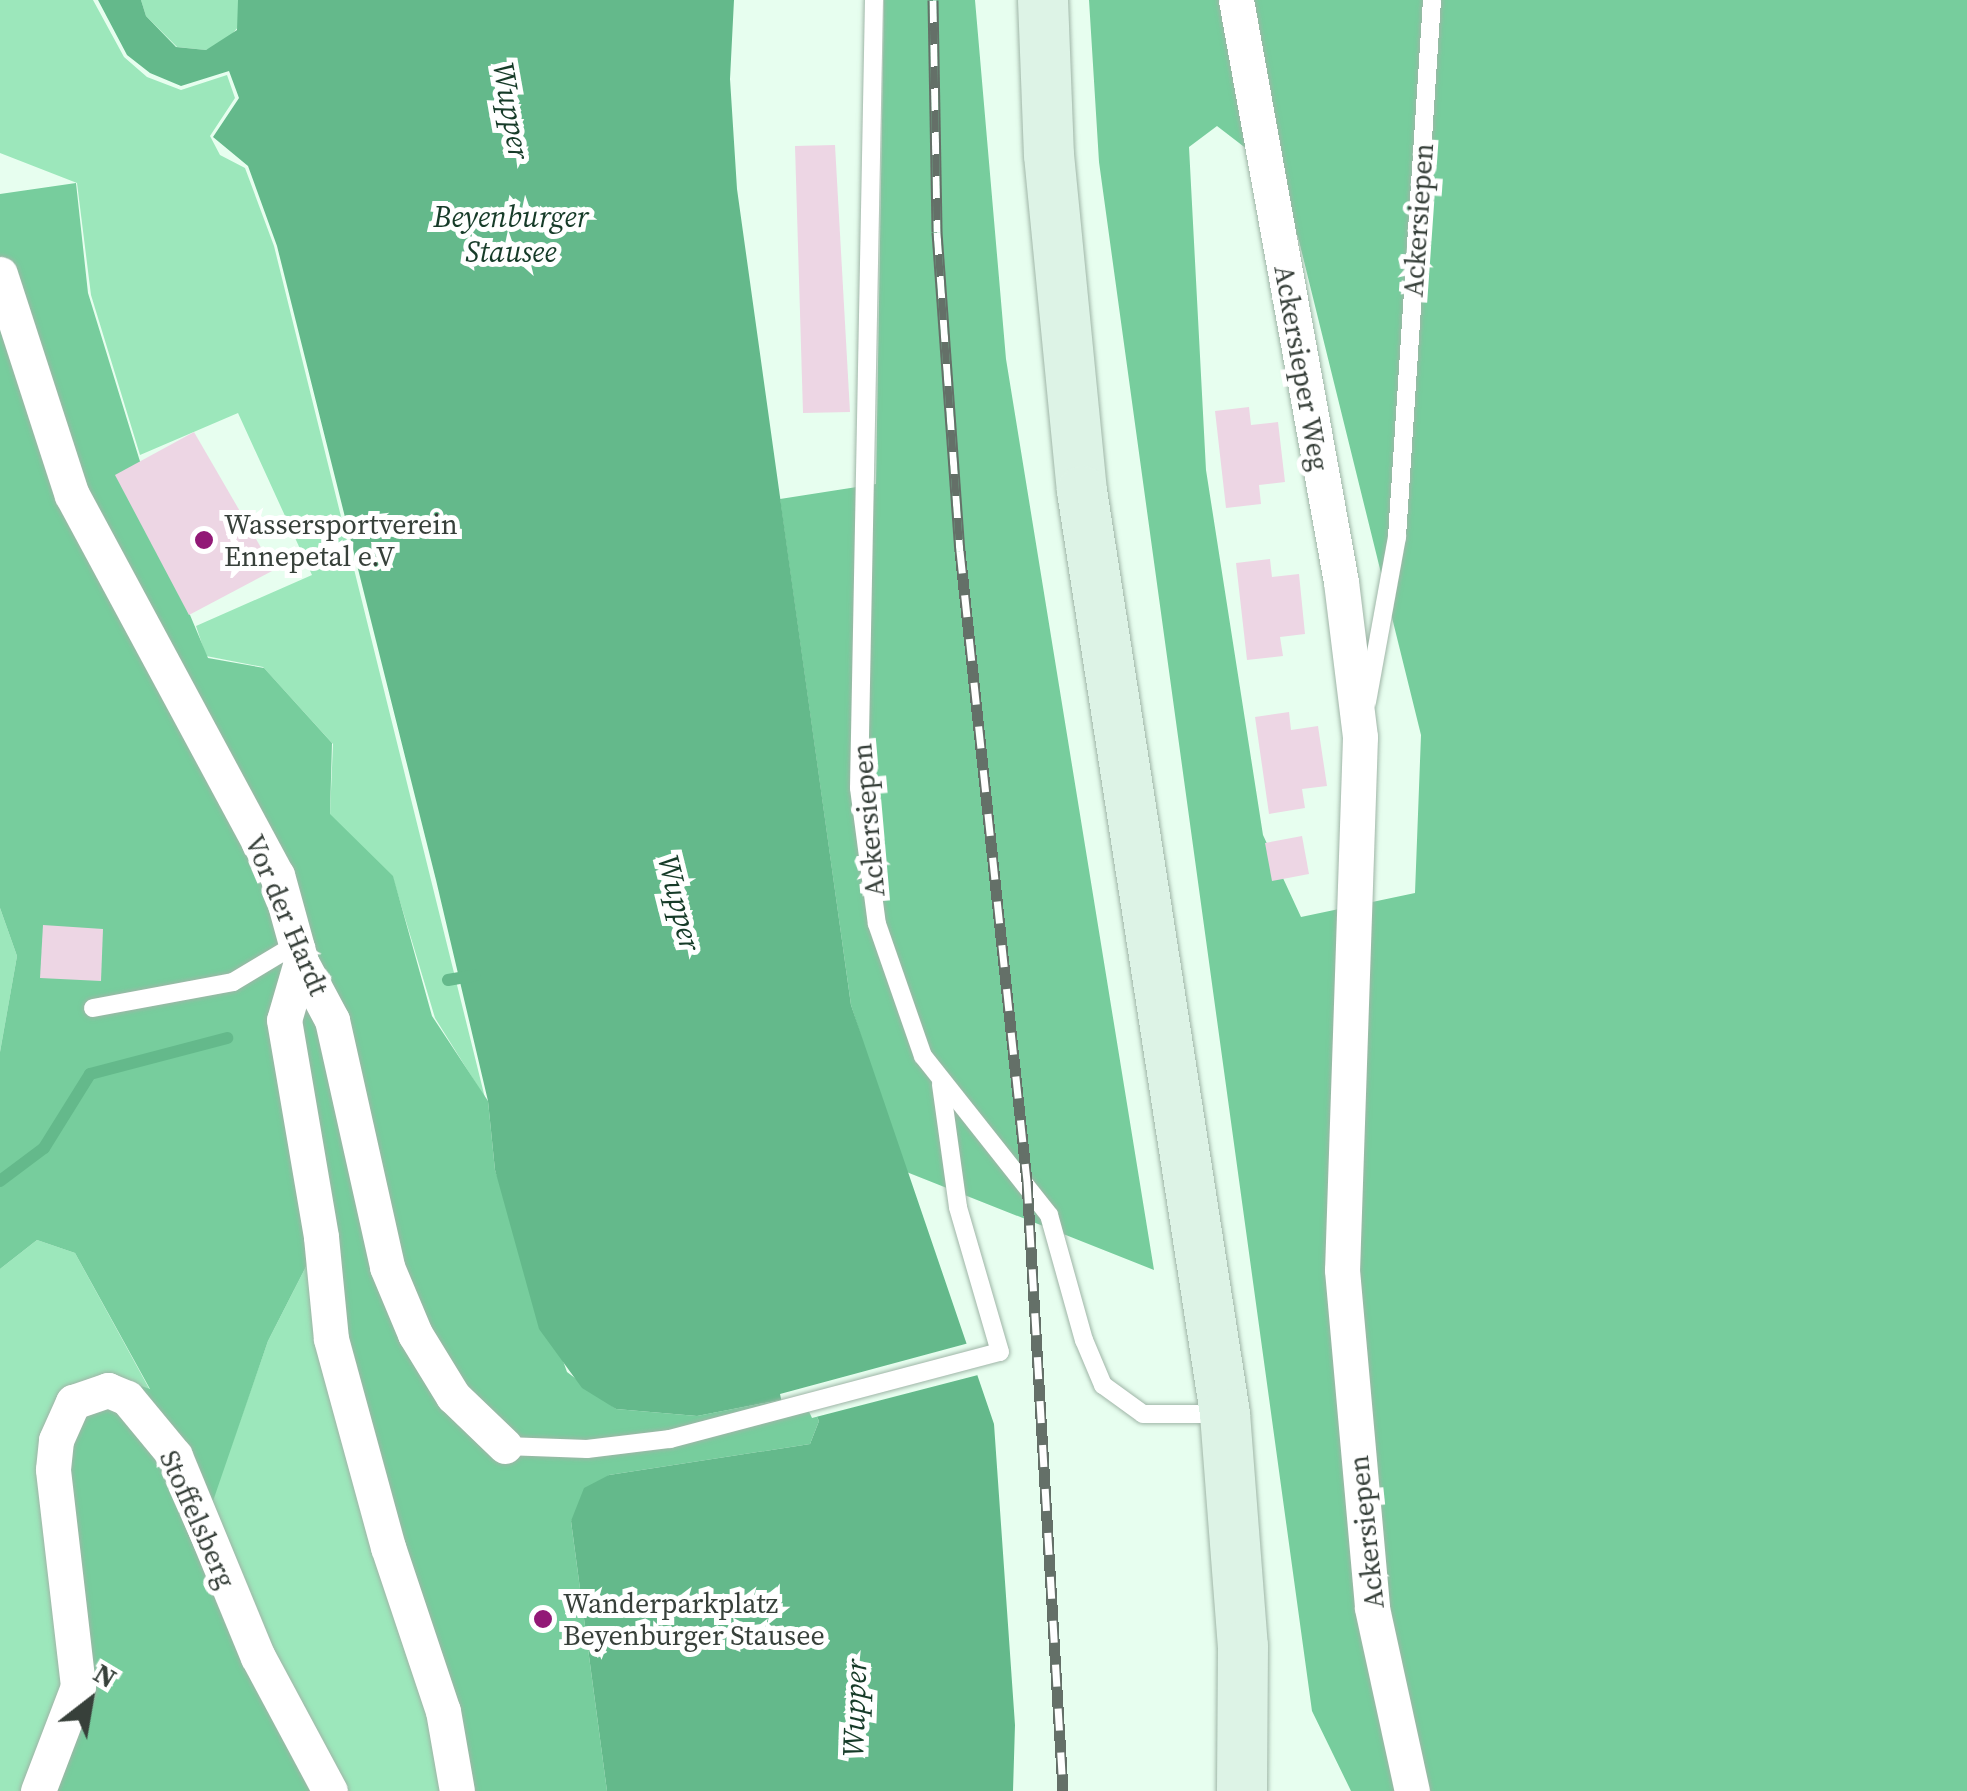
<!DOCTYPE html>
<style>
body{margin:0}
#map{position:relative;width:1967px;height:1791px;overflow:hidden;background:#e7feef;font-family:"Source Serif 4",serif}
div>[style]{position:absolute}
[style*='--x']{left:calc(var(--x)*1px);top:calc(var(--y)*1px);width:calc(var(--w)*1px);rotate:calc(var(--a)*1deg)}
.green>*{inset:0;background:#9ce7bb}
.forest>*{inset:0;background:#77cd9d}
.water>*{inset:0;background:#64b98b}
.pier>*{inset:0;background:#e7feef}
.stream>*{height:12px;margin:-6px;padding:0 6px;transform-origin:6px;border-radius:6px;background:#64b98b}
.building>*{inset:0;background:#edd6e4}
.roads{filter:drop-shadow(0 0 2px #9fb5a7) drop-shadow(0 0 2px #9fb5a7)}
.lane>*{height:18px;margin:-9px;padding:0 9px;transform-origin:9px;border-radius:9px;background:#fff}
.street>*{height:35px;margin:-17.5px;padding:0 17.5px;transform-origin:17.5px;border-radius:17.5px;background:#fff}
.secondary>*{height:50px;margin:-25px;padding:0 25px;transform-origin:25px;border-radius:25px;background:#ddf3e6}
.rail>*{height:11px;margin-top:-5.5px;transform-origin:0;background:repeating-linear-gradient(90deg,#fff 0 22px,#647068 0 44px);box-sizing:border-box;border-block:2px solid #647068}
.dots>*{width:28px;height:28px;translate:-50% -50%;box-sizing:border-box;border:5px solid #fff;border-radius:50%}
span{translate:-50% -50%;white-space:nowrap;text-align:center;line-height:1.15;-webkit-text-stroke:10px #fff;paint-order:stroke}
.street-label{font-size:28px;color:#37403a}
.poi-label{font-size:28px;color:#37403a}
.left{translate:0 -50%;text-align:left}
.water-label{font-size:30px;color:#163b28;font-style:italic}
.north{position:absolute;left:40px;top:1651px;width:100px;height:100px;-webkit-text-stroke:8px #fff;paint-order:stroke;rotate:31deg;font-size:28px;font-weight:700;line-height:40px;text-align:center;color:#37403a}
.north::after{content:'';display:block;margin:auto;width:35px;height:45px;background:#37403a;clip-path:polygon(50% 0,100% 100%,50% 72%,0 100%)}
</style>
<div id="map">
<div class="green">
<i style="clip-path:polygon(0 0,93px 0,124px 57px,147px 77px,181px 90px,227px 75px,235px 98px,210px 136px,220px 155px,245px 168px,274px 246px,485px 1098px,435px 1018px,393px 878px,330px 815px,333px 744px,263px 667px,206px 656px,196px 626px,312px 575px,238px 413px,140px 455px,91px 295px,77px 183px,0 153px)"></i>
<i style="clip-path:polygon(141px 0,238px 0,241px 24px,224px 43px,206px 50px,177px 47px,146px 16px)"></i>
<i style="clip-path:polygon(0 908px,17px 956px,0 1052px)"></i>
<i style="clip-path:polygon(321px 1237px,457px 1791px,330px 1791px,212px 1501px,268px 1341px)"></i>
<i style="clip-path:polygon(37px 1240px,75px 1253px,151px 1392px,50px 1791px,0 1791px,0 1269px)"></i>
</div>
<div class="forest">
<i style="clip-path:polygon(884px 0,975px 0,1006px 359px,1154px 1270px,904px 1171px,851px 1005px,780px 499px,876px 484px)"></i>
<i style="clip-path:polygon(evenodd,1089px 0,1967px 0,1967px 1791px,1351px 1791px,1312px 1711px,1099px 162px,1089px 0,1217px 126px,1256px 156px,1298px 237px,1421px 735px,1415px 893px,1301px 917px,1263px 835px,1206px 470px,1189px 147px,1217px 126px)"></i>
<i style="clip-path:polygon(76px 183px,88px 293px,180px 591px,208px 658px,264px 668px,332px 743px,330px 814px,393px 876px,432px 1016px,488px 1101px,495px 1170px,567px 1372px,616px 1409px,697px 1416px,806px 1395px,819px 1421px,810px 1444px,609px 1475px,571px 1521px,607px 1791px,457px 1791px,320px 1239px,268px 1341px,213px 1501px,299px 1738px,330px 1791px,50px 1791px,75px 1727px,62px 1466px,80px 1412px,129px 1382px,150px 1389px,75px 1253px,37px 1240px,0 1269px,0 1052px,17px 956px,0 908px,0 194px)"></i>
</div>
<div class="water">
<i style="clip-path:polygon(98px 0,141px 0,146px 16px,176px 47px,206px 50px,237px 30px,238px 0,734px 0,730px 79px,737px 189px,851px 1005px,994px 1424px,1015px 1725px,1013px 1791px,607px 1791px,571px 1521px,584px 1488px,609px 1475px,810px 1444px,819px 1421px,806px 1395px,697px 1416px,616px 1409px,582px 1388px,539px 1329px,495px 1170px,488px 1101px,436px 880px,277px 246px,248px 166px,213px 137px,239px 98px,229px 71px,181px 86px,150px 73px,127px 55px)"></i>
</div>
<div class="pier">
<i style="clip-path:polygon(969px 1343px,978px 1375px,812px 1418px,804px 1401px,782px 1403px,780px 1394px)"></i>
</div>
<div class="stream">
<i style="--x:448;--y:980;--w:27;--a:-10"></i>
<i style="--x:0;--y:1181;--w:55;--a:-36.9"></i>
<i style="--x:44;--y:1148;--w:87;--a:-58.1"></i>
<i style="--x:90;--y:1074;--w:142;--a:-14.7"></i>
</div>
<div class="building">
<i style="clip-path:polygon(835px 145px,850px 412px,803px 413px,795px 146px)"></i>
<i style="clip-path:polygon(1249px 407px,1251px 425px,1278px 422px,1285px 482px,1259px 485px,1261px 504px,1226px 508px,1215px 411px)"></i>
<i style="clip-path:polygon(194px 432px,274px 570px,189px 615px,115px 475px)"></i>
<i style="clip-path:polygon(1270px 559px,1272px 577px,1299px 574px,1305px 634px,1280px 637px,1283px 656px,1247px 660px,1236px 563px)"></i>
<i style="clip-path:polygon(1289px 712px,1291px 730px,1318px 726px,1327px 786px,1302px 789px,1305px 808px,1269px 814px,1255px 717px)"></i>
<i style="clip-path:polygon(1302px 836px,1309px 874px,1272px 881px,1265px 843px)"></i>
<i style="clip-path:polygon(43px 925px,103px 929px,101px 981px,40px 978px)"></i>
</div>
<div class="roads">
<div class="lane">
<i style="--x:874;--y:0;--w:788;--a:91.09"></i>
<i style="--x:859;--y:788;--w:137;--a:82.5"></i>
<i style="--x:877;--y:924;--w:140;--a:70.8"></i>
<i style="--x:923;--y:1056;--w:203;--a:51.6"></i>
<i style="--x:1049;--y:1215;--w:130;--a:74.4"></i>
<i style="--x:1084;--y:1340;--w:49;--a:67.1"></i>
<i style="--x:1103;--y:1385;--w:49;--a:35.9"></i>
<i style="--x:1143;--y:1414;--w:77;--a:0"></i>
<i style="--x:1367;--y:702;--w:168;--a:-79.7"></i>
<i style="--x:1397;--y:537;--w:538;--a:-86.27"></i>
<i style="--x:93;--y:1008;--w:142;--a:-10.5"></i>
<i style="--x:233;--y:982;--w:76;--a:-31"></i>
<i style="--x:505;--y:1446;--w:82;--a:2.1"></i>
<i style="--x:587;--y:1449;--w:84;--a:-6.9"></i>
<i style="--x:670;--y:1439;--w:341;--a:-14.8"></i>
<i style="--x:1000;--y:1352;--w:151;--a:-106.2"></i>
<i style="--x:958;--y:1207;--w:124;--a:-97.9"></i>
</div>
<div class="street">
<i style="--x:1236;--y:0;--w:591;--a:79.77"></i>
<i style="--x:1341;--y:582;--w:156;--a:83"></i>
<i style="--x:1360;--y:737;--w:533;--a:91.93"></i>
<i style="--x:1342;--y:1270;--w:339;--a:84.9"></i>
<i style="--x:1372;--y:1608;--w:187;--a:77.7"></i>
<i style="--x:0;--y:274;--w:232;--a:72"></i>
<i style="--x:72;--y:495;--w:432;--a:61.7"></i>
<i style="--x:277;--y:875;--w:90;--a:74.6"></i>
<i style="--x:301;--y:962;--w:66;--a:61.9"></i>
<i style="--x:332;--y:1020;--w:253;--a:77.4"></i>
<i style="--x:387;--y:1267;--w:73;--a:67.3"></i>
<i style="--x:415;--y:1334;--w:73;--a:58.5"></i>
<i style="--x:453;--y:1396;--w:72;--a:43.9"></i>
<i style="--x:301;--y:962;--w:60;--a:106.3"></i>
<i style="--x:284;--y:1020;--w:220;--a:80.3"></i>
<i style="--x:321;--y:1237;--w:102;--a:84.4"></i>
<i style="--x:331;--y:1339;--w:216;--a:74.7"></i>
<i style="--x:388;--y:1547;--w:173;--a:71.5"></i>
<i style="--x:443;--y:1711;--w:81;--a:80.1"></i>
<i style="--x:38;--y:1791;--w:112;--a:-69.1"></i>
<i style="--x:78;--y:1686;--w:218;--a:-96.6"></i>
<i style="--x:53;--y:1469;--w:29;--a:-84"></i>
<i style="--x:56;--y:1440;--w:42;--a:-65.9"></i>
<i style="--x:73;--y:1402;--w:37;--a:-19"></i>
<i style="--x:108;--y:1390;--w:21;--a:23"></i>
<i style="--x:127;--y:1398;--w:75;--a:50.4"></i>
<i style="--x:175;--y:1456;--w:217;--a:67.6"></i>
<i style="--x:258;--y:1657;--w:152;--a:61.8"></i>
</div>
<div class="secondary">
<i style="--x:1043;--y:0;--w:155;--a:87.8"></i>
<i style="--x:1049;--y:155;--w:338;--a:84.4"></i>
<i style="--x:1082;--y:491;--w:934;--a:81.19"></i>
<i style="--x:1225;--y:1414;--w:233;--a:85.6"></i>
<i style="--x:1243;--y:1646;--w:145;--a:90.4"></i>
</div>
</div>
<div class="rail">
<i style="--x:933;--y:0;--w:232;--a:89"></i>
<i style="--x:937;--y:232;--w:320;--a:85.9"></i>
<i style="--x:960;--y:551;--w:634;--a:83.93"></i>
<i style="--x:1027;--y:1181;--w:611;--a:86.62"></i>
</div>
<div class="dots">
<i style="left:204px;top:540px;background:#921976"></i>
<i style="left:543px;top:1619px;background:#921976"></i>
</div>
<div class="street-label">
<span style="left:1418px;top:220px;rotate:-86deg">Ackersiepen</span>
<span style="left:1302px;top:368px;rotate:80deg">Ackersieper Weg</span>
<span style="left:868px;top:820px;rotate:-95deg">Ackersiepen</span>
<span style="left:287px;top:915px;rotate:67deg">Vor der Hardt</span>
<span style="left:198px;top:1519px;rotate:66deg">Stoffelsberg</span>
<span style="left:1366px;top:1532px;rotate:-96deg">Ackersiepen</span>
</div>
<div class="poi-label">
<span class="left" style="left:224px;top:540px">Wassersportverein<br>Ennepetal e.V</span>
<span class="left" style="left:563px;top:1619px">Wanderparkplatz<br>Beyenburger Stausee</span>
</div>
<div class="water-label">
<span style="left:511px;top:111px;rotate:80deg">Wupper</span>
<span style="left:511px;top:234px">Beyenburger<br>Stausee</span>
<span style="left:679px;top:903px;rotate:76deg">Wupper</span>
<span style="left:855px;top:1708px;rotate:-88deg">Wupper</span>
</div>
<div class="north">N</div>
</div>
